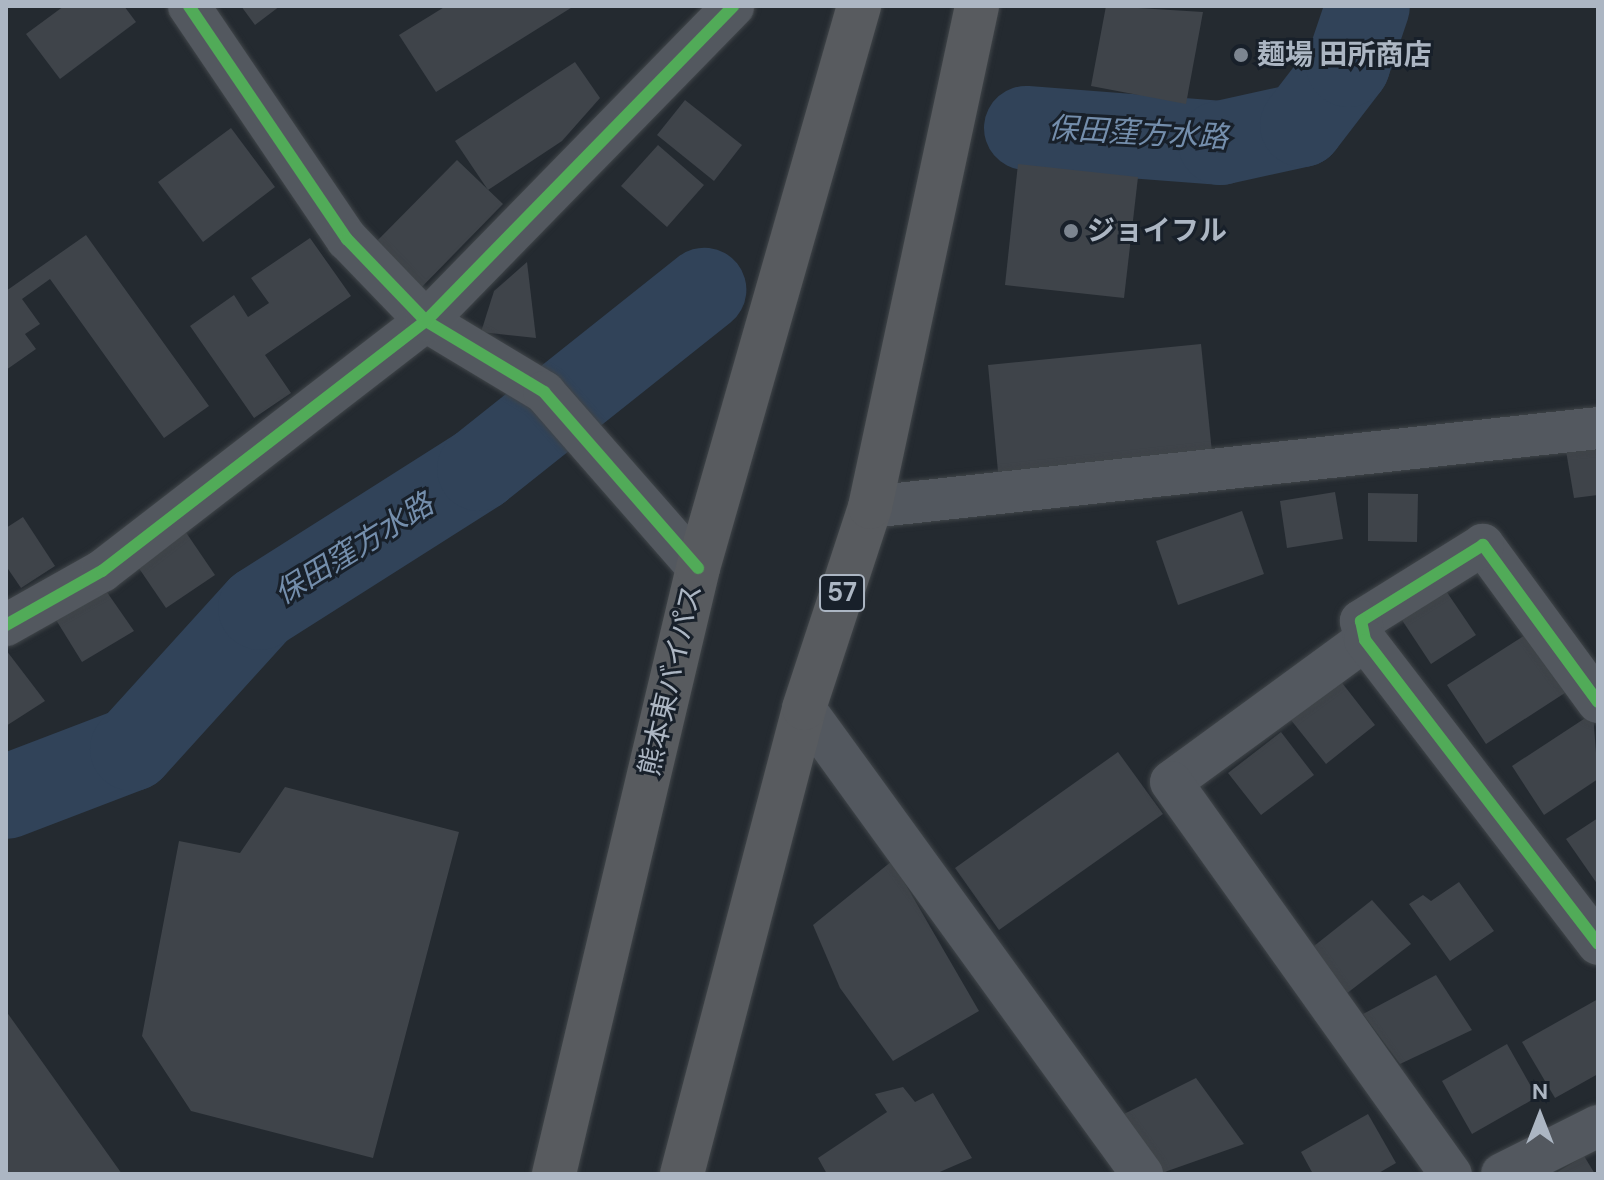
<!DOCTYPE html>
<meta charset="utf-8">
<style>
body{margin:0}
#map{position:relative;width:1604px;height:1180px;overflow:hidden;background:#242a30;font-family:"DM Sans","Noto Sans JP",sans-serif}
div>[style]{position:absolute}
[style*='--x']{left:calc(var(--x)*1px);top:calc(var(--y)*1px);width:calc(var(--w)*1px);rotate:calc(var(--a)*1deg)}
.river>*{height:84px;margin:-42px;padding:0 42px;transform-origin:42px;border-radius:42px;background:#314359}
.building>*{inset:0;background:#3f444a}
.roads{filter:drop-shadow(0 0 2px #404549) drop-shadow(0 0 2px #404549)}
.street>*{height:42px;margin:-21px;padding:0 21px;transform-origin:21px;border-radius:21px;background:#53585f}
.highway>*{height:44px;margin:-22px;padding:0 22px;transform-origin:22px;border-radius:22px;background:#585b5f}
.cycleway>*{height:12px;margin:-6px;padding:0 6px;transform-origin:6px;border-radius:6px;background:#51ab58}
.dots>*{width:22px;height:22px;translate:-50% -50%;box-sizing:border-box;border:4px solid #18202a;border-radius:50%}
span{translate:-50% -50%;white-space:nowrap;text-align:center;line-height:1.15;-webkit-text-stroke:6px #18202a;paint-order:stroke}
.shield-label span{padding:2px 6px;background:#18202a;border:2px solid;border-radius:6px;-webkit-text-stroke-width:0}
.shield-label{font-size:26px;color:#acb6c3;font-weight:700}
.poi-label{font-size:28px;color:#acb6c3;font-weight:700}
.left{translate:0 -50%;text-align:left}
.street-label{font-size:28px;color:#acb6c3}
.water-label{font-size:30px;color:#748eac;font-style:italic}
.frame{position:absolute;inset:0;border:8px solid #acb6c3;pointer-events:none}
.north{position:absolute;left:1500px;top:1076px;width:80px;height:80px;-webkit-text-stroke:6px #18202a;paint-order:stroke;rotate:0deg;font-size:22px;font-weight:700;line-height:32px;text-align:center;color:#acb6c3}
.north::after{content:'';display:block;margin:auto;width:28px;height:36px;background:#acb6c3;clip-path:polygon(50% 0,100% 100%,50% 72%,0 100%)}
</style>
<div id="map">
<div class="river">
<i style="--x:1026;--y:128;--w:195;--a:4.4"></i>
<i style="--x:1220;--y:143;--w:84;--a:-12.4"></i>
<i style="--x:1302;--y:125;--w:76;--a:-52.5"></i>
<i style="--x:1348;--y:65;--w:62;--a:-71.3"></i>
<i style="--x:6;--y:797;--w:135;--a:-20.9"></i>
<i style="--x:132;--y:749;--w:190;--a:-47.8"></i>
<i style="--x:260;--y:608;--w:259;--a:-32.4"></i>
<i style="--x:479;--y:469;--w:288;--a:-38.5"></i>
</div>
<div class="building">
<i style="clip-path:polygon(64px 6px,124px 6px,136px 22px,60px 79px,26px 34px)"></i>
<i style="clip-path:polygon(241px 6px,280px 6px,255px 25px)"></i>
<i style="clip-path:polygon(446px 6px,574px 6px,436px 92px,399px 35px)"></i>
<i style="clip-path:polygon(1106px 6px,1203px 12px,1186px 104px,1091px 86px)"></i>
<i style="clip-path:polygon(575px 62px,600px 98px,562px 141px,488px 190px,455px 141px)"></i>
<i style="clip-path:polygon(685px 100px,742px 145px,714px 181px,657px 135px)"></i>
<i style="clip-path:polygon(231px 128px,275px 187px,203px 242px,158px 182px)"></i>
<i style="clip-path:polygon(658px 145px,704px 185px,667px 227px,621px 186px)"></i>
<i style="clip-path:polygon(457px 160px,503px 204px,415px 294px,369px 249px)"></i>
<i style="clip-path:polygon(1018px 164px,1138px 177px,1124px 298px,1005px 285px)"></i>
<i style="clip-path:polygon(86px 235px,209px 406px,164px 438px,50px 279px,22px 299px,40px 324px,25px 334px,36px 349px,6px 370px,6px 291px)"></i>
<i style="clip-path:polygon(310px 238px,351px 296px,265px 355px,291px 393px,254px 418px,190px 326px,234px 295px,248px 317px,269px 303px,251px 278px)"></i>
<i style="clip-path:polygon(527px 262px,536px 338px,481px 332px,494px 291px)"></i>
<i style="clip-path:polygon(1201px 344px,1213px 462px,999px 482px,988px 365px)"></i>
<i style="clip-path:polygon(1598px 440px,1598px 495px,1574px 498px,1565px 445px)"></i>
<i style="clip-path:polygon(1335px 492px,1343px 539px,1287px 548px,1280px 501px)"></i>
<i style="clip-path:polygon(1368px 493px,1418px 494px,1417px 542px,1368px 541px)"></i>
<i style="clip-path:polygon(1242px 511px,1264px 574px,1178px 605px,1156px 541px)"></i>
<i style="clip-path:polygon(23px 517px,55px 566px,21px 588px,6px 566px,6px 528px)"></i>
<i style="clip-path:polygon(183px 528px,215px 575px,166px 608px,134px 561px)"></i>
<i style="clip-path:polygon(1440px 582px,1476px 635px,1431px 664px,1396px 611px)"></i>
<i style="clip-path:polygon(102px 585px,134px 631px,82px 662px,53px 615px)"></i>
<i style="clip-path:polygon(1533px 630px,1571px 689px,1486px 744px,1447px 685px)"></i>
<i style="clip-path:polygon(6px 650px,45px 701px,6px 726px)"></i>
<i style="clip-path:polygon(1339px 679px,1375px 725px,1326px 764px,1283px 710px)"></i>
<i style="clip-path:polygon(1593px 713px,1598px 779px,1544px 815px,1512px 766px)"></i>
<i style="clip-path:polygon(1281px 732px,1314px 775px,1261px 815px,1228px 773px)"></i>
<i style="clip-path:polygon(1118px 752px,1163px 814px,999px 930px,955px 868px)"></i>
<i style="clip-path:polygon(285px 787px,459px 832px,373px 1158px,191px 1111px,142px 1036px,179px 841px,240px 853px)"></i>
<i style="clip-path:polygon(1598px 818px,1598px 885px,1566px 839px)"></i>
<i style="clip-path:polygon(892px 861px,979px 1011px,893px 1061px,840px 988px,813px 925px)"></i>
<i style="clip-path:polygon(1459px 882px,1494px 931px,1450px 961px,1409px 904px,1423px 895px,1431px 901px)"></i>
<i style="clip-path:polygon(1372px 900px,1411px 944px,1346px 994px,1314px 946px)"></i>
<i style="clip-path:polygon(1436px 975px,1472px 1030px,1400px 1064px,1363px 1014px)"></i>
<i style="clip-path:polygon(1598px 999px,1598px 1074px,1555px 1098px,1522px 1042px)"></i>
<i style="clip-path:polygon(6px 1011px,122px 1174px,6px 1174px)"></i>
<i style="clip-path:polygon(1507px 1044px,1537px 1097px,1472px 1134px,1442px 1081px)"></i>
<i style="clip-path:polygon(1196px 1078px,1244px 1144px,1159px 1174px,1118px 1117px)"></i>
<i style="clip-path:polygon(903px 1087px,915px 1102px,933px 1093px,972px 1158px,935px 1174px,827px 1174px,818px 1158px,887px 1112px,875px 1094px)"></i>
<i style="clip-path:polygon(1368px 1114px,1396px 1163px,1377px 1174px,1313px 1174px,1301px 1152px)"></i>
<i style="clip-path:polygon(1584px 1156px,1595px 1174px,1554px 1174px)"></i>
</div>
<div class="roads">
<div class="street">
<i style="--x:189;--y:6;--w:282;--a:55.9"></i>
<i style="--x:347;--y:239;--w:114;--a:46.1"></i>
<i style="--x:426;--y:321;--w:138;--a:31"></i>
<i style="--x:544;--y:392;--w:234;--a:48.8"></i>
<i style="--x:870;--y:507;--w:732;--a:-6.19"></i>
<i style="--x:6;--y:625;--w:110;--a:-29.4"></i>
<i style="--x:102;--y:571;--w:409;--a:-37.7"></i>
<i style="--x:426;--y:321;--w:440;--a:-45.7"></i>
<i style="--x:1365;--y:640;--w:240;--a:143.8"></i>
<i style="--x:1171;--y:782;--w:482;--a:54.5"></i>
<i style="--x:1598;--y:702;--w:195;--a:-126.2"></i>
<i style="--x:1483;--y:545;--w:144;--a:148.1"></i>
<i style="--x:1361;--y:621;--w:19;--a:78"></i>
<i style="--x:1365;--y:640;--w:383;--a:52.5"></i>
<i style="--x:804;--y:708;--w:576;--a:54.05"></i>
<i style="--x:1502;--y:1174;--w:107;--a:-26.6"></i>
</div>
<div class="highway">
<i style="--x:554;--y:1174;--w:623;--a:-76.63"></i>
<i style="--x:698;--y:568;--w:585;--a:-74.01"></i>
<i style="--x:682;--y:1174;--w:482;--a:-75.3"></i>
<i style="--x:804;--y:708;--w:212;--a:-71.8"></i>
<i style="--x:870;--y:507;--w:512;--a:-77.94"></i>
</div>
</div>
<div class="cycleway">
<i style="--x:189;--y:6;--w:282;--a:55.9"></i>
<i style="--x:347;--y:239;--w:114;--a:46.1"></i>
<i style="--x:426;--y:321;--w:138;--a:31"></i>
<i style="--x:544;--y:392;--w:234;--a:48.8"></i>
<i style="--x:6;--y:625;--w:110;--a:-29.4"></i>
<i style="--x:102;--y:571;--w:409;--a:-37.7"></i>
<i style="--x:426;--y:321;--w:440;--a:-45.7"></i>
<i style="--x:1598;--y:702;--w:195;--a:-126.2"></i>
<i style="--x:1483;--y:545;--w:144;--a:148.1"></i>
<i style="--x:1361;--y:621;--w:19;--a:78"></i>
<i style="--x:1365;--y:640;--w:383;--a:52.5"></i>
</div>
<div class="dots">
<i style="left:1241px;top:55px;background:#7c8590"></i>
<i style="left:1071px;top:231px;background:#7c8590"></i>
</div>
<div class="shield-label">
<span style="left:842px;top:593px">57</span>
</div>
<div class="poi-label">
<span class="left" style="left:1257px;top:55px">麺場 田所商店</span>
<span class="left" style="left:1087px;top:231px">ジョイフル</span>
</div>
<div class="street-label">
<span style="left:671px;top:680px;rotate:-77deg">熊本東バイパス</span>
</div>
<div class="water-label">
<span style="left:1138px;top:133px;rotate:3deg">保田窪方水路</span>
<span style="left:354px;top:549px;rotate:-32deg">保田窪方水路</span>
</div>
<div class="frame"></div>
<div class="north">N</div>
</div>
